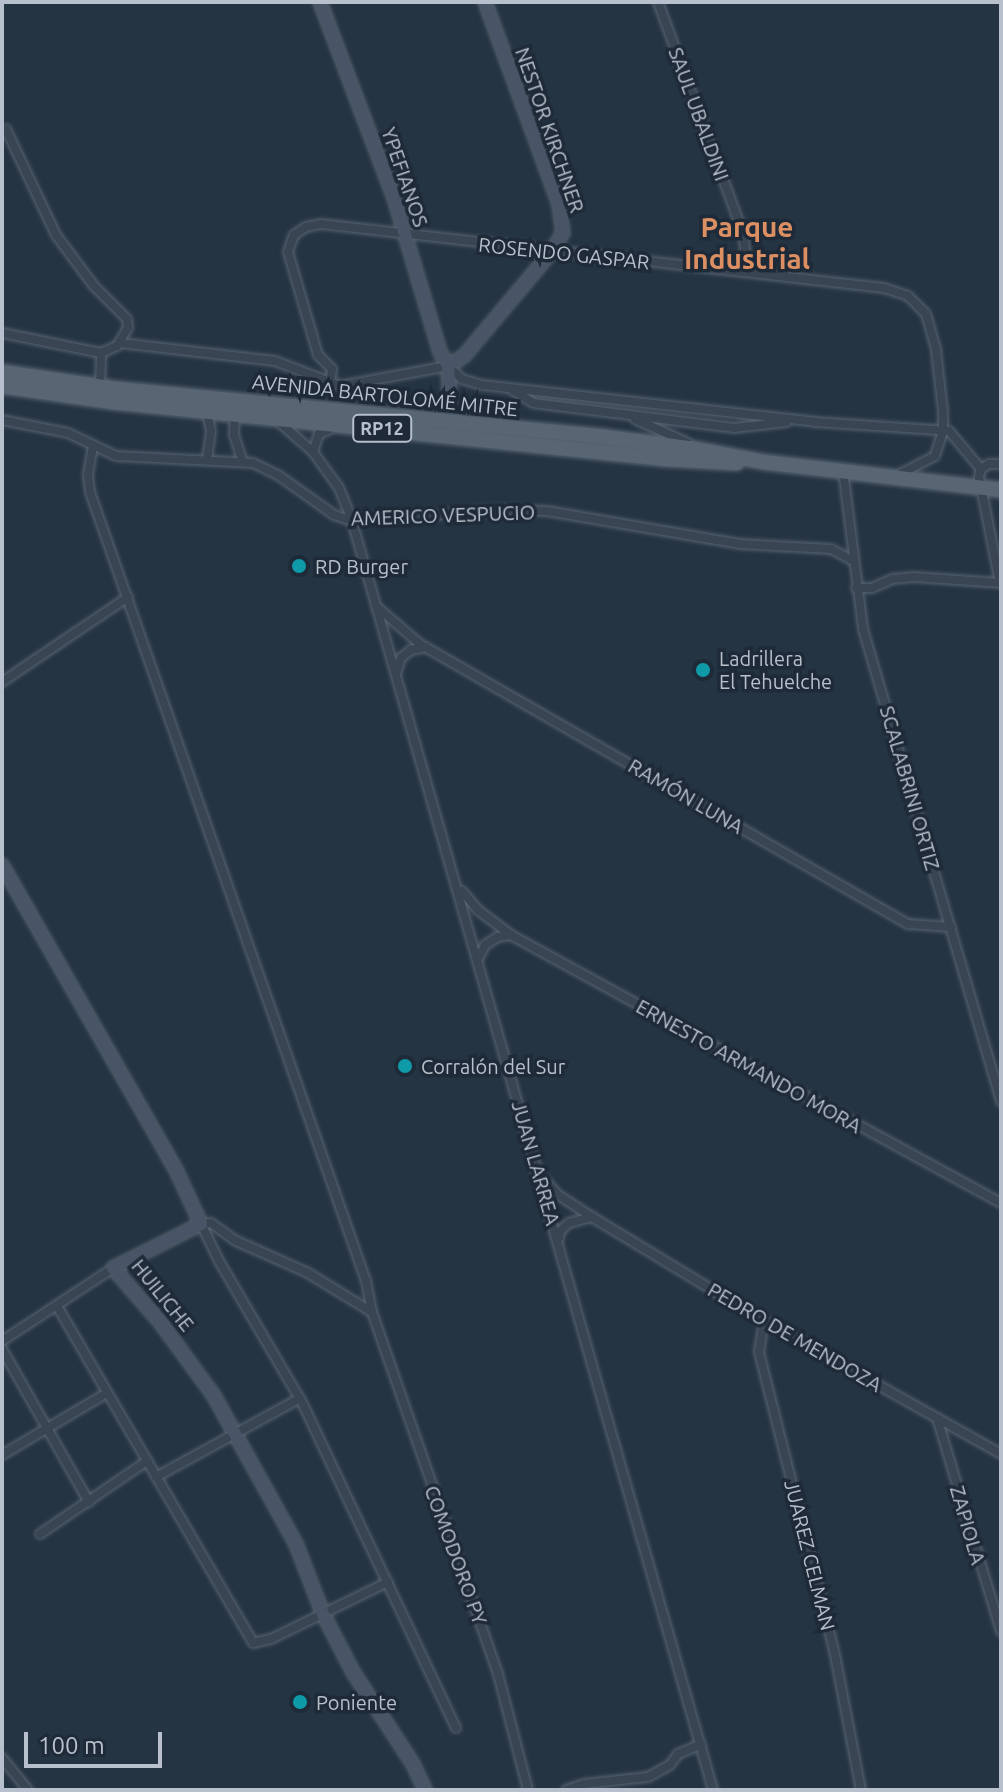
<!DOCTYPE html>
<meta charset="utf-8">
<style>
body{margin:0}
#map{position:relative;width:1003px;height:1792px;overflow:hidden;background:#253443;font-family:Ubuntu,sans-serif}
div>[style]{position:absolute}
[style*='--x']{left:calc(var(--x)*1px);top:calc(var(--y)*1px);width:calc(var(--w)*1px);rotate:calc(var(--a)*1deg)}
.roads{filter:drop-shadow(0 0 2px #586370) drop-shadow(0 0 2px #586370)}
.street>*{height:8px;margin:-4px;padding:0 4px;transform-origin:4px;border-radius:4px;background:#394552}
.secondary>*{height:12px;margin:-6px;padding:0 6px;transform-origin:6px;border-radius:6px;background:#475566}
.primary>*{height:14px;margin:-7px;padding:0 7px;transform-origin:7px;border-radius:7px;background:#586572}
.dots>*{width:22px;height:22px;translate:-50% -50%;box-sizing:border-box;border:4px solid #1e2a38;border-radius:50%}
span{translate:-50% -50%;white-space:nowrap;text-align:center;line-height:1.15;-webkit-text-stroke:7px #1e2a38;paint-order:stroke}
.shield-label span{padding:2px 6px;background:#1e2a38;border:2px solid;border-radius:6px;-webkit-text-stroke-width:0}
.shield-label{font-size:18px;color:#b7c0cc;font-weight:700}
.street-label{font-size:20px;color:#b7c0cc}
.poi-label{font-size:20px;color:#b7c0cc}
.left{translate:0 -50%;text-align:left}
.district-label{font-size:28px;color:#db8f63;font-weight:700}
.frame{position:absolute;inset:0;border:4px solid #b7c0cc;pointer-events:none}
.scale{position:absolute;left:24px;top:1732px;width:138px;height:36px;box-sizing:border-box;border:4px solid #b7c0cc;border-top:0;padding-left:10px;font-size:24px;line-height:28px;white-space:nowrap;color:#b7c0cc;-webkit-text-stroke:6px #1e2a38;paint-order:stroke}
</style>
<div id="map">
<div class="roads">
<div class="street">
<i style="--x:658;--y:2;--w:246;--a:69.8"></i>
<i style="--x:743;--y:233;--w:39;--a:83"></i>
<i style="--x:2;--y:333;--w:101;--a:11.4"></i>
<i style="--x:101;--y:353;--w:17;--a:-24"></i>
<i style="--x:117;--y:346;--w:21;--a:-59"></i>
<i style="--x:128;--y:328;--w:9;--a:-96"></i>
<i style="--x:127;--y:319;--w:47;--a:-135"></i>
<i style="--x:94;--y:286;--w:64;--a:-126.7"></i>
<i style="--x:56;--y:235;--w:117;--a:-115.3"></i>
<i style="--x:120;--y:343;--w:156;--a:6.6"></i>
<i style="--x:275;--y:361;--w:70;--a:21"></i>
<i style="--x:340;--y:386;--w:110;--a:-10.5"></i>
<i style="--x:448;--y:366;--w:19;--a:43"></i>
<i style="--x:462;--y:379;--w:21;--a:17"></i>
<i style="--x:482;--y:385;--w:335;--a:6.3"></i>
<i style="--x:815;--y:422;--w:134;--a:3.8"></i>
<i style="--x:949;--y:431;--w:50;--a:49.9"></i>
<i style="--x:330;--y:385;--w:16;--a:-83"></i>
<i style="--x:332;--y:369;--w:20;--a:-135"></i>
<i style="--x:318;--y:355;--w:107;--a:-106.2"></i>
<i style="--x:288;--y:252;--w:18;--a:-71"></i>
<i style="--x:294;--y:235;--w:14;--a:-34"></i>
<i style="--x:306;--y:227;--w:15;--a:-11"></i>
<i style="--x:321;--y:224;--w:567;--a:6.49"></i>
<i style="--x:884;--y:288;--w:25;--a:18"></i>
<i style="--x:908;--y:296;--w:25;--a:45"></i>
<i style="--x:926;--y:314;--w:37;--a:74"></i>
<i style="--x:936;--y:350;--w:61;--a:83.5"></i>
<i style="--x:943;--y:411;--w:20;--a:90"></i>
<i style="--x:943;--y:431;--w:26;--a:108"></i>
<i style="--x:935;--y:456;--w:42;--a:152.8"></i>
<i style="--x:100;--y:387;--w:34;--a:-88"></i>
<i style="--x:511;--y:389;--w:26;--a:32"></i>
<i style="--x:533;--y:403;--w:203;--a:7.1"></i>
<i style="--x:734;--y:428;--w:53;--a:-6.5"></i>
<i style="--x:207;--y:412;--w:19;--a:78"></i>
<i style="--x:211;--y:431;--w:28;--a:98"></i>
<i style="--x:235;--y:414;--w:21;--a:93"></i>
<i style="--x:234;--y:435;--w:26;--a:72"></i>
<i style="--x:635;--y:419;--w:58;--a:24.4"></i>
<i style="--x:2;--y:420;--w:67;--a:11.1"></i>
<i style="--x:68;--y:433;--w:53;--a:25.6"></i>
<i style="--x:116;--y:456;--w:137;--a:2.9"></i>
<i style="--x:253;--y:463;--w:28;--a:26"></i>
<i style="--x:278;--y:475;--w:69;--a:35.5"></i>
<i style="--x:334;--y:515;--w:19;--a:18"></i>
<i style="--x:352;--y:521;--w:147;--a:-4.3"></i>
<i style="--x:499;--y:510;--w:48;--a:1.2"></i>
<i style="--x:547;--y:511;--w:196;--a:9.7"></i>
<i style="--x:740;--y:544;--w:91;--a:3.1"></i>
<i style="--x:831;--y:549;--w:24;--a:28"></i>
<i style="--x:279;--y:422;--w:45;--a:41.4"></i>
<i style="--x:313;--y:452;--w:19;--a:-72"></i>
<i style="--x:319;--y:434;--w:14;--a:-25"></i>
<i style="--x:93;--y:446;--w:29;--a:100"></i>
<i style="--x:88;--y:475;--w:17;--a:83"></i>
<i style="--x:90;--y:492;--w:836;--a:70.72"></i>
<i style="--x:366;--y:1281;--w:32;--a:79"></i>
<i style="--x:313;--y:452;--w:44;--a:54.2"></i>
<i style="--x:339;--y:488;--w:35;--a:68"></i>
<i style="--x:352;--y:521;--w:1319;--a:74.12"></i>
<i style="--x:843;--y:470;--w:160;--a:82.8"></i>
<i style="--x:863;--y:629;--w:493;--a:73.7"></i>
<i style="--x:1000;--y:583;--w:108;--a:-101.2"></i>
<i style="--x:979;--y:477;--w:8;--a:-76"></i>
<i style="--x:981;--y:469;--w:9;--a:-32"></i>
<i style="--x:989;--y:464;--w:12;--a:0"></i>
<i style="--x:856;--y:588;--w:16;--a:0"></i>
<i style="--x:872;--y:588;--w:22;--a:-24"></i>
<i style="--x:892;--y:579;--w:22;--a:-5"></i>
<i style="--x:914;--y:577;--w:87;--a:3.9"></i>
<i style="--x:377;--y:607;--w:57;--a:40.7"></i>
<i style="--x:420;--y:644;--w:563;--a:29.85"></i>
<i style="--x:908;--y:924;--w:43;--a:4"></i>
<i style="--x:396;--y:674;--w:17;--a:-73"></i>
<i style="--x:401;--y:658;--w:13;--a:-39"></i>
<i style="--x:411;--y:650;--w:15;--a:-11"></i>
<i style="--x:2;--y:682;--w:152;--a:-34"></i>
<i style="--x:462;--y:891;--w:25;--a:50"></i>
<i style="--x:478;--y:910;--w:41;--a:37.1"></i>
<i style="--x:511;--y:935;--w:559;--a:28.68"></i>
<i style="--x:478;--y:959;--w:16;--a:-63"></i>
<i style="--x:485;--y:945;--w:15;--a:-32"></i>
<i style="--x:498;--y:937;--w:13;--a:-9"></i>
<i style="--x:541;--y:1176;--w:24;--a:48"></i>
<i style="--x:557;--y:1194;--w:42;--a:33.3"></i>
<i style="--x:592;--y:1217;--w:201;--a:31.2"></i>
<i style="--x:764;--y:1321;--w:272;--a:29.3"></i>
<i style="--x:559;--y:1238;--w:7;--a:-82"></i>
<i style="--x:560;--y:1231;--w:12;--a:-42"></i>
<i style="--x:569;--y:1223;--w:24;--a:-15"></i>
<i style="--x:57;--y:1306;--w:390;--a:59.8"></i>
<i style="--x:253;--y:1643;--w:18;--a:-13"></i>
<i style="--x:271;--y:1639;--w:130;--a:-26"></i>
<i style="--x:764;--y:1321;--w:31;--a:99"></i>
<i style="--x:759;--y:1352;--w:307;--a:75.9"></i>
<i style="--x:834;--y:1650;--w:143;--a:79.1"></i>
<i style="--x:2;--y:1341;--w:133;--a:-33.3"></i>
<i style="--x:2;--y:1349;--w:176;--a:60.4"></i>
<i style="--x:937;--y:1418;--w:223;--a:73.3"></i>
<i style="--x:2;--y:1455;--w:122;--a:-30.6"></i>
<i style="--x:156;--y:1477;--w:164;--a:-28.7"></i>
<i style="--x:40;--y:1534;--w:130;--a:-34.3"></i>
<i style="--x:456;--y:1728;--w:356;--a:-115.3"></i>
<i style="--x:304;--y:1406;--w:168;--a:-120.4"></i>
<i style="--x:219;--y:1261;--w:41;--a:-115.9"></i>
<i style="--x:201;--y:1224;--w:10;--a:-6"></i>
<i style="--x:211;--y:1223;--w:29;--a:36"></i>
<i style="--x:234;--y:1240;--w:81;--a:24"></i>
<i style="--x:308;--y:1273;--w:75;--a:31.4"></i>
<i style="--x:372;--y:1312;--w:383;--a:70.8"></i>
<i style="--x:498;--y:1674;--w:120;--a:75.5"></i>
<i style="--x:2;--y:1758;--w:41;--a:50.9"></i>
<i style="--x:566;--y:1790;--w:19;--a:-18"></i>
<i style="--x:584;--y:1784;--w:64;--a:-6.2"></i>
<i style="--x:648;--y:1777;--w:25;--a:-29"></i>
<i style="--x:670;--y:1765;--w:14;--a:-54"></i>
<i style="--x:678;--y:1754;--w:25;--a:-23"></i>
</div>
<div class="secondary">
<i style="--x:320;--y:2;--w:213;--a:69.3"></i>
<i style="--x:395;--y:201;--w:158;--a:73.4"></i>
<i style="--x:440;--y:352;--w:16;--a:60"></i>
<i style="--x:448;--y:366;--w:55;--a:86.9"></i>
<i style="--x:448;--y:366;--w:19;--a:-32"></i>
<i style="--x:464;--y:356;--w:137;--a:-50"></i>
<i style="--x:552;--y:251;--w:21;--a:-59"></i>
<i style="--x:563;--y:233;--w:29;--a:-98"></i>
<i style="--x:559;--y:204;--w:215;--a:-110.1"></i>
<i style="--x:2;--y:865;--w:353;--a:60.3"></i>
<i style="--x:177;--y:1172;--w:57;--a:65.2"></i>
<i style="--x:201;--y:1224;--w:98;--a:153.4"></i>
<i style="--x:113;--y:1268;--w:72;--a:49"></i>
<i style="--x:160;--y:1322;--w:92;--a:53.9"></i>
<i style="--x:214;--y:1396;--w:169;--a:61"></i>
<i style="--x:296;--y:1544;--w:75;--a:68.9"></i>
<i style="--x:323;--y:1614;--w:65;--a:62.7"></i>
<i style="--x:353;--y:1672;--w:110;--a:56.9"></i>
<i style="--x:413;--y:1764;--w:29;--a:65"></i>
</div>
<div class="primary">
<i style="--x:2;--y:372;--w:116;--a:8.4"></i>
<i style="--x:117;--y:389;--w:490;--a:5.6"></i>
<i style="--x:605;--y:437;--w:92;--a:7.5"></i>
<i style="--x:696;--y:449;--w:68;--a:11"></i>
<i style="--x:763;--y:462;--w:240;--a:6.7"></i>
<i style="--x:2;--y:386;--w:112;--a:8.2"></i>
<i style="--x:113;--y:402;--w:556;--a:5.88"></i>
<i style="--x:666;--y:459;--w:71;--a:3.2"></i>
</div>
</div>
<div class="dots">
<i style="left:299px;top:566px;background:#0f9aa8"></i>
<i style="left:703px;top:670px;background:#0f9aa8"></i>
<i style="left:405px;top:1066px;background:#0f9aa8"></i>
<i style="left:300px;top:1702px;background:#0f9aa8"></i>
</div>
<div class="shield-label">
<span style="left:382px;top:428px">RP12</span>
</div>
<div class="street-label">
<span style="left:699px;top:114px;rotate:70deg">SAUL UBALDINI</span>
<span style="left:550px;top:130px;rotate:71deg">NESTOR KIRCHNER</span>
<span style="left:405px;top:177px;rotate:71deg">YPEFIANOS</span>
<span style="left:564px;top:253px;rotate:6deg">ROSENDO GASPAR</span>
<span style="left:385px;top:395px;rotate:6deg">AVENIDA BARTOLOMÉ MITRE</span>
<span style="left:443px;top:515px;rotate:-2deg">AMERICO VESPUCIO</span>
<span style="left:910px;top:788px;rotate:74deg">SCALABRINI ORTIZ</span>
<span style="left:686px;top:796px;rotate:30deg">RAMÓN LUNA</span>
<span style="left:749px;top:1066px;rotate:29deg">ERNESTO ARMANDO MORA</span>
<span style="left:536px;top:1163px;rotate:74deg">JUAN LARREA</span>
<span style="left:163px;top:1295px;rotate:51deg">HUILICHE</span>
<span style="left:795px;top:1337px;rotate:30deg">PEDRO DE MENDOZA</span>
<span style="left:968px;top:1525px;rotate:74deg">ZAPIOLA</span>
<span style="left:456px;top:1555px;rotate:70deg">COMODORO PY</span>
<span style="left:810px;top:1555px;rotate:76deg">JUAREZ CELMAN</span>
</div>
<div class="poi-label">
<span class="left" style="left:315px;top:566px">RD Burger</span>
<span class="left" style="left:719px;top:670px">Ladrillera<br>El Tehuelche</span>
<span class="left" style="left:421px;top:1066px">Corralón del Sur</span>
<span class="left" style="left:316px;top:1702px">Poniente</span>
</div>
<div class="district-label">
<span style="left:747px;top:243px">Parque<br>Industrial</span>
</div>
<div class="frame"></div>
<div class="scale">100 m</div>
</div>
